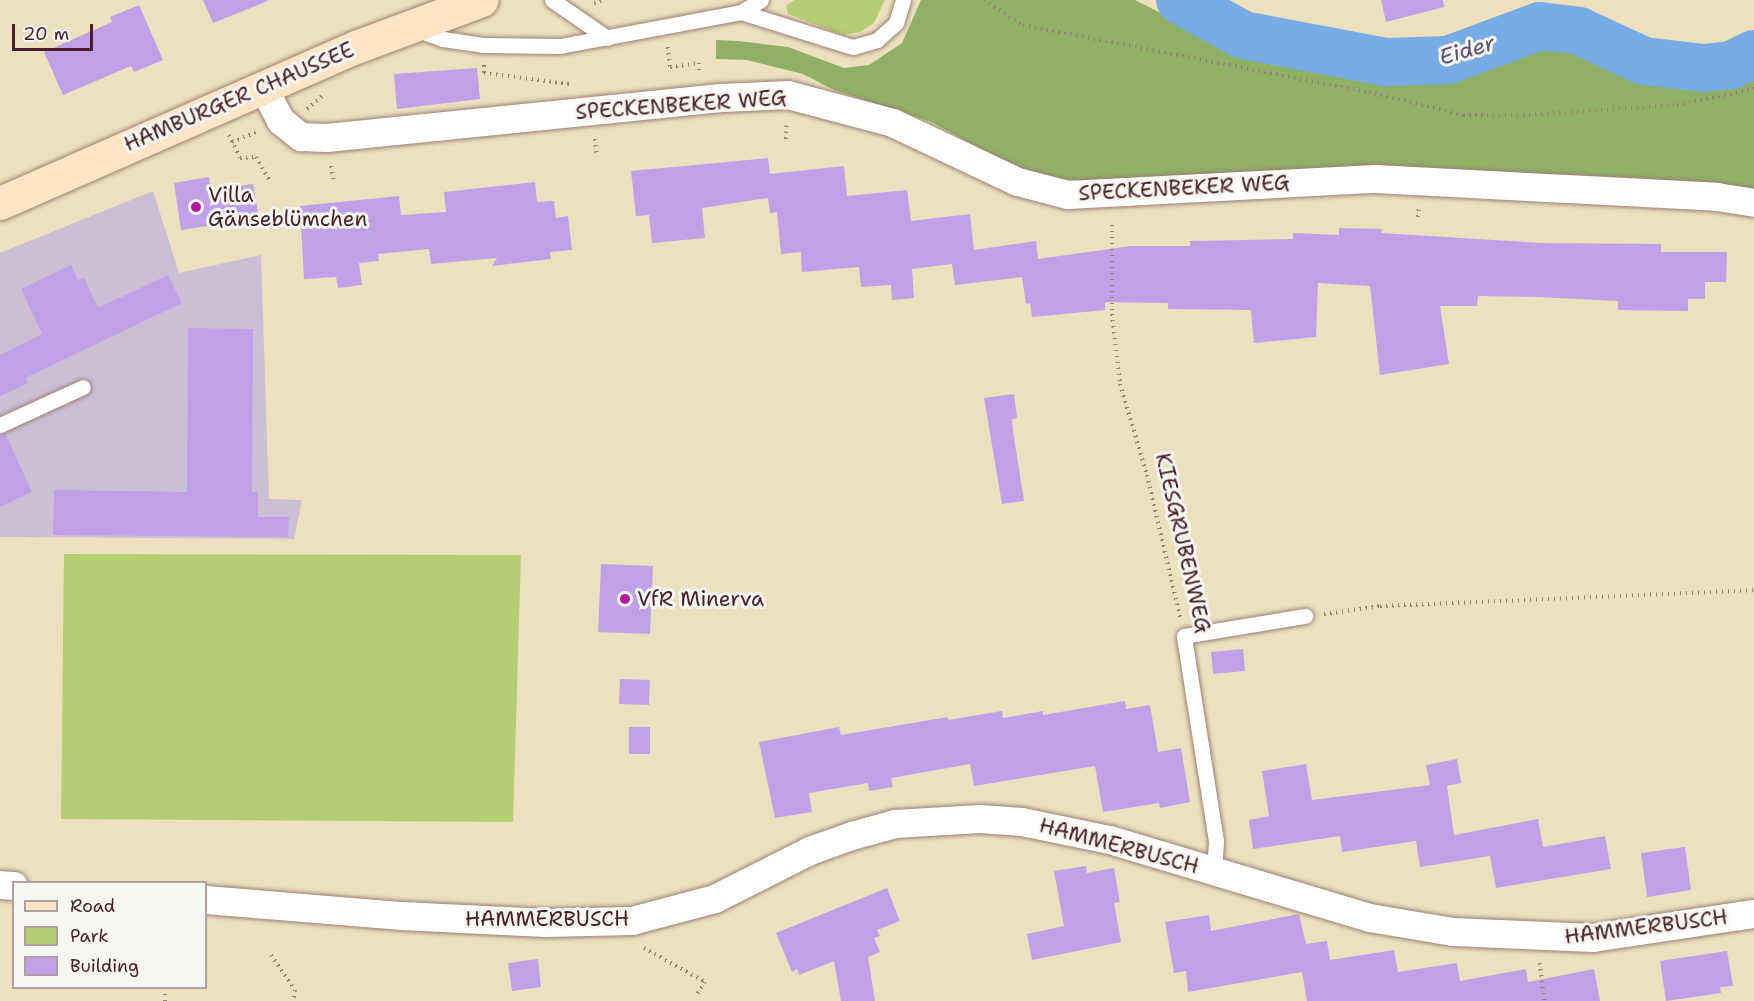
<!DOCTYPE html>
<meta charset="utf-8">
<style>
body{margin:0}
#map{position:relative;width:1754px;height:1001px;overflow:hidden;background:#ede0bf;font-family:"Shantell Sans",sans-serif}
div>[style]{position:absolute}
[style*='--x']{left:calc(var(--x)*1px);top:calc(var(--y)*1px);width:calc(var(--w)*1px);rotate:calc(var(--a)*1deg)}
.industrial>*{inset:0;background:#cbbfd5}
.green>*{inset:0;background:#b6ce73}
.forest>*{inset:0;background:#90b165}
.river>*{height:48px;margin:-24px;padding:0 24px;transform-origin:24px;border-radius:24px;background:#78ace5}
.building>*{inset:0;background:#c1a0e7}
.path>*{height:4px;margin-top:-2px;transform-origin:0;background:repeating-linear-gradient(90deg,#9c8075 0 1.5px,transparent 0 6px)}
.roads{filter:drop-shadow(0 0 2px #9c8075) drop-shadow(0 0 2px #9c8075)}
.lane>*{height:15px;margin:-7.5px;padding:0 7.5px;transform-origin:7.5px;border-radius:7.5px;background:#fff}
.street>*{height:28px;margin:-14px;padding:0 14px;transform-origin:14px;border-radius:14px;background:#fff}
.secondary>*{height:33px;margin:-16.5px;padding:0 16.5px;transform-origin:16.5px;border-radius:16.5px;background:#fee5c5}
.dots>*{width:16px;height:16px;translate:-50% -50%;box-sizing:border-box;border:3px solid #f6f6f2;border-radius:50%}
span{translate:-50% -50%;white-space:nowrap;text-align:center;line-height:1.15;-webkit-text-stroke:6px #f6f6f2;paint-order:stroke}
.street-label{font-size:21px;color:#4a1f2b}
.poi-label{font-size:21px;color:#4a1f2b}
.left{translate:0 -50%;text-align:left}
.water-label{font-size:22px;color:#5a506c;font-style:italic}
.legend{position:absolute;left:12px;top:881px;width:195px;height:108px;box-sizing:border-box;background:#f6f6f2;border:2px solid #b1a0a2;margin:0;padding:8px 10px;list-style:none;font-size:18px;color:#4a1f2b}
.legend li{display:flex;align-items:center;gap:12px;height:30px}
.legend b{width:30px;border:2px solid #b1a0a2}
.scale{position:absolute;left:12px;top:24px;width:81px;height:27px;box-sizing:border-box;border:3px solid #4a1f2b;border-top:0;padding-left:8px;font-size:18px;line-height:21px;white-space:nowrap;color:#4a1f2b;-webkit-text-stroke:4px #f6f6f2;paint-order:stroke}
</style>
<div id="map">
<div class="industrial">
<i style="clip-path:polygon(153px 191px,179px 273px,261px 255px,269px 499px,302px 500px,294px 539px,0 537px,0 253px)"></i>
</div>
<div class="green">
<i style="clip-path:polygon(794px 0,885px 0,874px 23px,860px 32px,843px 35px,788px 14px,786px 6px)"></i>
<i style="clip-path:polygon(64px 554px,521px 555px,513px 822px,61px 819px)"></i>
</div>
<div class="forest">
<i style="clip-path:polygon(921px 0,1135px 0,1236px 51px,1437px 80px,1538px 42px,1576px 50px,1641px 80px,1697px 88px,1754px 71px,1754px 188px,1635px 178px,1378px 166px,1104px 182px,1059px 179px,1022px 171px,931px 122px,834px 90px,803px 74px,747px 60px,716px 59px,716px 40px,738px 41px,788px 47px,844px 68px,869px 65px,902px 43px)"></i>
</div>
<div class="river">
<i style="--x:1180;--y:0;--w:72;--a:29.1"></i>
<i style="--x:1243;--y:35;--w:146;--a:10.7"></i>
<i style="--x:1386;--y:62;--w:62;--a:-1.8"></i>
<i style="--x:1448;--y:60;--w:98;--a:-20.3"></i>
<i style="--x:1540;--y:26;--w:39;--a:7"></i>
<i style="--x:1579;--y:31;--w:72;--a:24.8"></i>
<i style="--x:1644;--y:61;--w:60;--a:6.7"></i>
<i style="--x:1704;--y:68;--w:27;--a:-6"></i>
<i style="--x:1731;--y:65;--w:25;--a:-26"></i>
</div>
<div class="building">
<i style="clip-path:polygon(203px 0,268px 0,268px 1px,213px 23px)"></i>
<i style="clip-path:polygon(1381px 0,1443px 0,1444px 7px,1386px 22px)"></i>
<i style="clip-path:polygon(139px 5px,163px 60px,134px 72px,131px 66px,63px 95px,44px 52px,112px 22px,110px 17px)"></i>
<i style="clip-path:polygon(477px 68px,480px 99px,397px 109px,394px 74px)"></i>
<i style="clip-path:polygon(768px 158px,770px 174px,844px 166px,847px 196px,907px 190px,911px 221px,970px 214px,974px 250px,1036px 241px,1038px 259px,1131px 246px,1190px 246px,1190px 241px,1293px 239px,1293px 233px,1339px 235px,1339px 228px,1382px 229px,1381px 233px,1540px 243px,1661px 244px,1661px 252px,1727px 252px,1726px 282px,1705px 282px,1705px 299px,1688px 299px,1688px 311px,1618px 310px,1618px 301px,1539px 297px,1478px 296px,1477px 306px,1440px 306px,1449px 364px,1380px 375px,1370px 286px,1318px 283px,1316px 337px,1254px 343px,1251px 310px,1168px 309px,1168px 303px,1105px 302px,1105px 310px,1032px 317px,1030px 303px,1026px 304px,1022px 277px,955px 285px,952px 264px,912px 269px,914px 298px,892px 300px,891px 285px,861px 287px,859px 267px,802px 272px,801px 252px,781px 254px,777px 212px,770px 213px,768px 198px,702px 208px,705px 238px,652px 243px,649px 215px,636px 216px,631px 171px)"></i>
<i style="clip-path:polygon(209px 177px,211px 190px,253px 184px,259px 218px,181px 230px,174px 183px)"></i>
<i style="clip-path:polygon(535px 182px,537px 202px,554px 201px,556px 218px,568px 216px,572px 250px,550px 252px,551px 259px,492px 266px,497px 258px,431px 264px,429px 249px,378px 254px,379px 261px,359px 263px,362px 285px,338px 288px,336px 277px,304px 279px,300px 206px,399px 196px,401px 215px,446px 212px,444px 192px)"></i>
<i style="clip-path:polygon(71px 265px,78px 280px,84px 278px,98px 308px,168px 275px,182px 303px,25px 378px,28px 383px,0 396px,0 355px,42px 334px,21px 289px)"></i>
<i style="clip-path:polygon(188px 328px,253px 329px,252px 492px,258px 492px,258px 517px,289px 517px,288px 537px,53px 535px,54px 490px,187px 492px)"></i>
<i style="clip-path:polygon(1014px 394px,1017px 418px,1012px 419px,1013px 431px,1024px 501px,1002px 504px,984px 398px)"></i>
<i style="clip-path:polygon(5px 433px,32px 492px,0 507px,0 435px)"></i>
<i style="clip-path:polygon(601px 564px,653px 566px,650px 634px,598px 632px)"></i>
<i style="clip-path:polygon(1243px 649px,1245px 671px,1213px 674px,1211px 652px)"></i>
<i style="clip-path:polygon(620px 679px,650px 680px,649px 705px,619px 704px)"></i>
<i style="clip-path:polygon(1125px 701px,1126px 709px,1150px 705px,1158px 752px,1181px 748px,1190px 802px,1160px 808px,1159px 803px,1103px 812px,1095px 766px,974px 786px,970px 764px,891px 778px,893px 787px,869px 791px,868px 783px,809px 793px,812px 812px,775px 818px,759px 742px,839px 727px,841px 735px,948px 717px,948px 720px,1002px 711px,1003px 718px,1043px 711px,1043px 715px)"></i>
<i style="clip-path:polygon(629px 727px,650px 727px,650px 754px,629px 754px)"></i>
<i style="clip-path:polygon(1457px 759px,1461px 783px,1447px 786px,1454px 835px,1538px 819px,1543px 847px,1605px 836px,1611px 869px,1496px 888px,1490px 856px,1420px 867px,1416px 841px,1342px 852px,1340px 836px,1253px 849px,1249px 820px,1269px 816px,1262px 771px,1306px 764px,1312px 800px,1430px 785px,1426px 765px)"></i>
<i style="clip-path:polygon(1685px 847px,1691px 890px,1647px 897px,1641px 853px)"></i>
<i style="clip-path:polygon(1086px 866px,1087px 873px,1114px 868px,1120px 902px,1114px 903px,1121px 942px,1032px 960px,1027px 934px,1064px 926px,1054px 871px)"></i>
<i style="clip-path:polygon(887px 888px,900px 921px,877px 930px,880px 936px,874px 938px,880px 952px,868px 957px,875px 1001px,841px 1001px,834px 961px,799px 975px,797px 969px,792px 972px,776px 933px)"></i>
<i style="clip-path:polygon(1299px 914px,1306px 944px,1327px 941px,1330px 960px,1394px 950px,1398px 972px,1457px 963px,1460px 981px,1526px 969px,1528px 982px,1594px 969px,1600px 1001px,1307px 1001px,1302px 972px,1188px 992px,1186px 971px,1174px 973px,1165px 922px,1209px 915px,1211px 931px)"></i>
<i style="clip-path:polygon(1727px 951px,1733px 986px,1720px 987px,1721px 993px,1666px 1001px,1660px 961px)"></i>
<i style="clip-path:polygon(538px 959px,541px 987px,512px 991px,508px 963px)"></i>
</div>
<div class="path">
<i style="--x:984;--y:0;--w:46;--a:32.7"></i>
<i style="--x:1023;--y:25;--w:352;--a:11"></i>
<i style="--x:1369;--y:92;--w:97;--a:13.7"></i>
<i style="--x:1463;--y:115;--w:60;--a:0"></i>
<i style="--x:1523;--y:115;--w:154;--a:-3.7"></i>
<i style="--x:1677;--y:105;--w:79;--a:-11.7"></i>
<i style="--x:594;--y:3;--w:9;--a:-18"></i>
<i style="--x:668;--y:47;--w:20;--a:84"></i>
<i style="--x:670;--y:67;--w:29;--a:-8"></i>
<i style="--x:699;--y:63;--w:7;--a:90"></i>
<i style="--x:484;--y:65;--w:8;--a:90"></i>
<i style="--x:484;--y:73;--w:87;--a:7.3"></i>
<i style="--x:307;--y:109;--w:20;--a:-41"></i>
<i style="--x:229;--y:135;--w:25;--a:64"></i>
<i style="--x:240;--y:158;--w:16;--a:-4"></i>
<i style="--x:256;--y:157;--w:30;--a:60"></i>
<i style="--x:595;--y:139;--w:17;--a:83"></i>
<i style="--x:786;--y:139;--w:18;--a:-87"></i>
<i style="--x:232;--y:142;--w:27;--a:-22"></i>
<i style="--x:331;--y:166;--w:16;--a:79"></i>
<i style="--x:1418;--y:217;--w:9;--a:-84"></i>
<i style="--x:1112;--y:225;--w:89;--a:90"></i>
<i style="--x:1112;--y:314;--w:70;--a:83.5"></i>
<i style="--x:1120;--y:384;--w:95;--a:73.5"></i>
<i style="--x:1147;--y:475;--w:146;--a:76.9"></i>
<i style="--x:1324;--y:614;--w:57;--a:-8.1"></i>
<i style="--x:1380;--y:606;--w:374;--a:-2.4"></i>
<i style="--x:644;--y:948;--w:70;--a:29.1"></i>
<i style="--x:705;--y:982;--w:17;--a:123"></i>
<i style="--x:271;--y:955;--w:42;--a:55.6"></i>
<i style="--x:295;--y:990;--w:11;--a:100"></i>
<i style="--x:1540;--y:963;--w:38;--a:83"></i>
<i style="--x:165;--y:1001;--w:13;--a:-90"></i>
</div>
<div class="roads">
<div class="lane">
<i style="--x:552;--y:0;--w:67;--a:34.6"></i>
<i style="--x:761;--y:0;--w:23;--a:149"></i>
<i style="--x:741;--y:12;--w:117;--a:17.4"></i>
<i style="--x:853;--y:47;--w:25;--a:-16"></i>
<i style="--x:877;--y:40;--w:25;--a:-42"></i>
<i style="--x:896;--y:23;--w:24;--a:-73"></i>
<i style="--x:415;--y:29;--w:30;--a:20"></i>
<i style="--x:443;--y:39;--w:40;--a:8.5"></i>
<i style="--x:483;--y:45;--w:77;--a:0.7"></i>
<i style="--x:560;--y:46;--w:184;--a:-10.6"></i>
<i style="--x:0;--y:425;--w:91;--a:-24.6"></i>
<i style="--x:1214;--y:871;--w:30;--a:-86"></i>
<i style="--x:1216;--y:841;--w:207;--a:-98.9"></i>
<i style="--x:1184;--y:636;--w:123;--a:-9.4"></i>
</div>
<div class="street">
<i style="--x:263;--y:87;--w:38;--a:62"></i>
<i style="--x:281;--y:121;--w:26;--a:39"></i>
<i style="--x:301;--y:137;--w:26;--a:2"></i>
<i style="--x:327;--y:138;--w:396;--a:-5.8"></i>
<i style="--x:721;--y:98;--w:67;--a:-2.6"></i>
<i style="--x:788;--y:95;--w:109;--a:14.9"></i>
<i style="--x:893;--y:123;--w:138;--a:25.3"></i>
<i style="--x:1018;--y:182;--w:52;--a:14.6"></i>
<i style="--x:1068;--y:195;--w:308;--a:-3"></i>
<i style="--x:1376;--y:179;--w:341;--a:3"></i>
<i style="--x:1717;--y:197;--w:37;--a:9"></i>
<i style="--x:0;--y:885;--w:14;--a:4"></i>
<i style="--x:206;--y:900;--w:197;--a:4.7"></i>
<i style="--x:402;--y:916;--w:143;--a:2.8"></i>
<i style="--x:545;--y:923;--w:87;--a:-1.3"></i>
<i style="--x:632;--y:921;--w:86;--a:-14.8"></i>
<i style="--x:715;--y:899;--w:106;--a:-26.8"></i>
<i style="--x:810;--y:851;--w:45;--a:-19.7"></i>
<i style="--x:852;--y:836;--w:45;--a:-15.6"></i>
<i style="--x:895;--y:824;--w:85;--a:-3.4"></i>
<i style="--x:980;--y:819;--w:42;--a:4.1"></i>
<i style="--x:1022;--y:822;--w:90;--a:11.6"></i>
<i style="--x:1110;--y:840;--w:271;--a:16.7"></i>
<i style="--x:1370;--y:918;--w:84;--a:9.6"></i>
<i style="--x:1453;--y:932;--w:140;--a:2.5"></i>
<i style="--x:1593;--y:938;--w:163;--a:-8.5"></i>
</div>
<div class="secondary">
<i style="--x:0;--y:203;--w:389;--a:-23.7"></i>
<i style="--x:356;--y:47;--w:134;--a:-20.5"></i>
</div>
</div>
<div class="dots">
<i style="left:196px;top:207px;background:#b5179e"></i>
<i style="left:625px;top:599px;background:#b5179e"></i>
</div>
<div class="street-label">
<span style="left:239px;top:97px;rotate:-23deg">HAMBURGER CHAUSSEE</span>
<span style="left:681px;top:105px;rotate:-4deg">SPECKENBEKER WEG</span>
<span style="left:1184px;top:188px;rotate:-3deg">SPECKENBEKER WEG</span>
<span style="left:1183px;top:543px;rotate:77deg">KIESGRUBENWEG</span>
<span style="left:1119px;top:846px;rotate:15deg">HAMMERBUSCH</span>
<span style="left:547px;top:919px">HAMMERBUSCH</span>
<span style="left:1646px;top:927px;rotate:-7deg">HAMMERBUSCH</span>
</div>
<div class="poi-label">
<span class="left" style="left:208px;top:207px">Villa<br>Gänseblümchen</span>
<span class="left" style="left:637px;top:599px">VfR Minerva</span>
</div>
<div class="water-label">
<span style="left:1467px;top:50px;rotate:-16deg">Eider</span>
</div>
<ul class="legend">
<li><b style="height:8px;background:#fee5c5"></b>Road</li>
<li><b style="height:16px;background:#b6ce73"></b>Park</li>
<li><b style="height:16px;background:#c1a0e7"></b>Building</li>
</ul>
<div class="scale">20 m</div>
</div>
